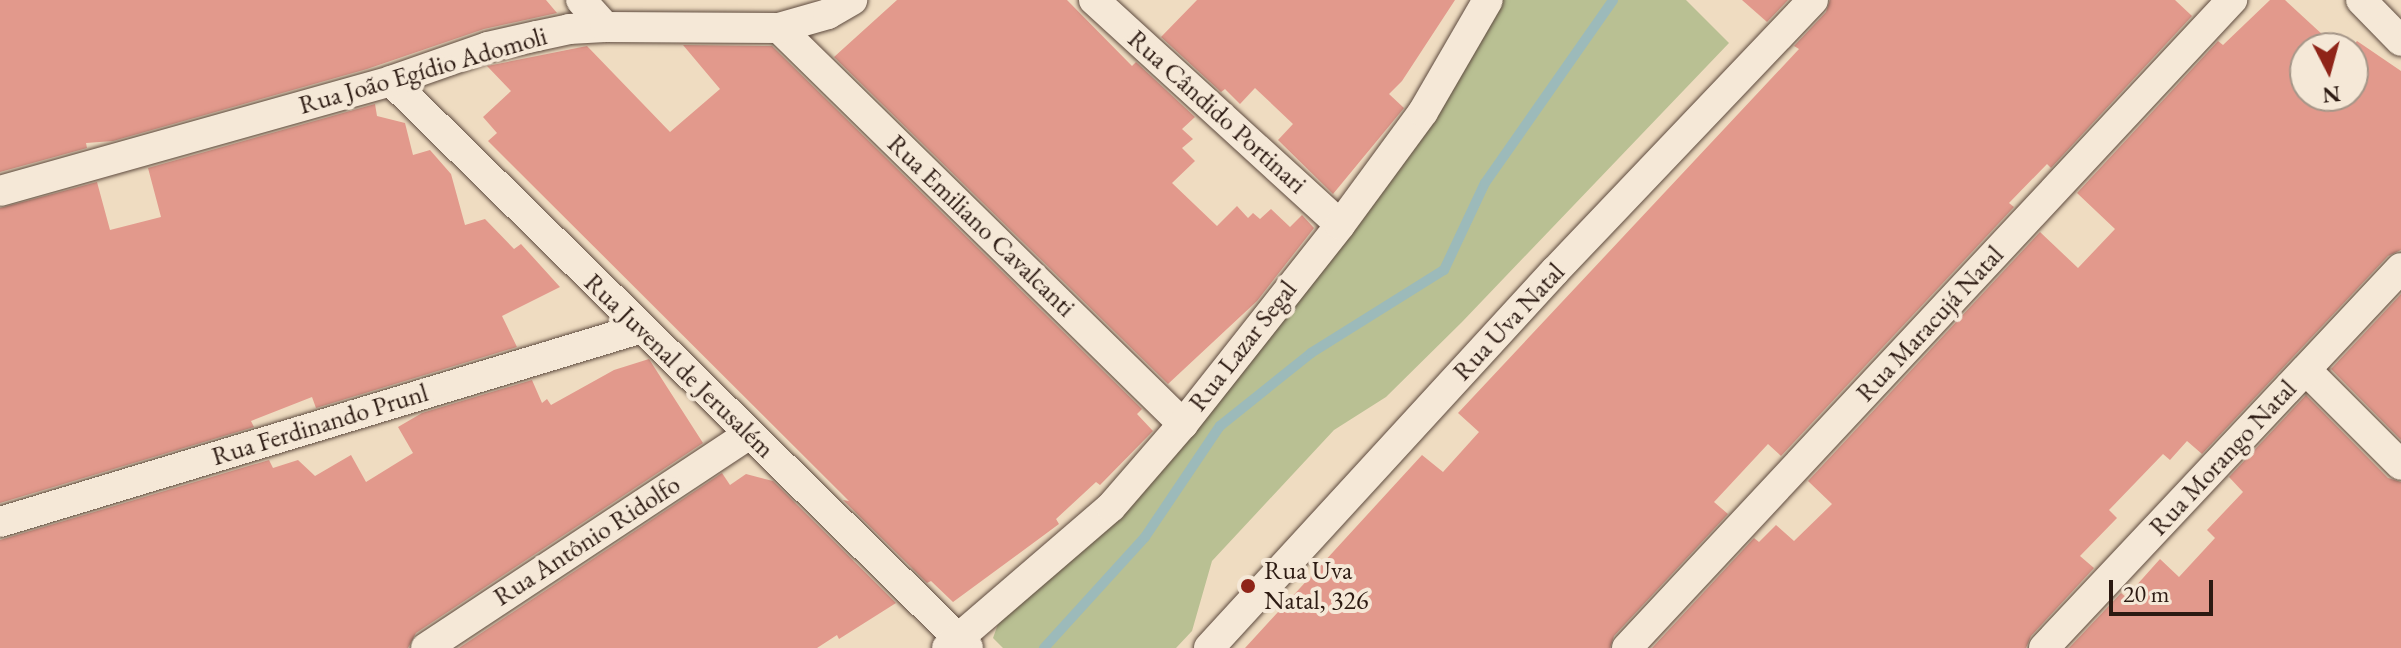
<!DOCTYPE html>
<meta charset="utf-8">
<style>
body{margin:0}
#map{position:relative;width:2401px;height:648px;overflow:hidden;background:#efdcc1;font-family:"EB Garamond",serif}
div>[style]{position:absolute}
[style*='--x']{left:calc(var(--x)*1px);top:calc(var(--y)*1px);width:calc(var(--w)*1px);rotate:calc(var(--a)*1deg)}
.green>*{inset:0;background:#b9c093}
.stream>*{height:10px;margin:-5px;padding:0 5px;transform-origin:5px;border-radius:5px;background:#9cbaba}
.building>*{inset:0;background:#e2998c}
.roads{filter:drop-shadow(0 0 2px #5d4a3e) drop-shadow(0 0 2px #5d4a3e)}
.minor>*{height:30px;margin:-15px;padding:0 15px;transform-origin:15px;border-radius:15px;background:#f5e8d7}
.dots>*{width:22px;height:22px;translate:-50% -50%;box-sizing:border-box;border:4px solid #f5e8d7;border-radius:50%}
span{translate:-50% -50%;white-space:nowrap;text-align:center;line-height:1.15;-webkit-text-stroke:8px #f5e8d7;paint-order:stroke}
.street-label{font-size:26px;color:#2c1a12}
.poi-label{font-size:26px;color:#2c1a12}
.left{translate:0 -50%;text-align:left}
.north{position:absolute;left:2289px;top:32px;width:80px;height:80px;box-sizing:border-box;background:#f5e8d7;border:2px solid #a59688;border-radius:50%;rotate:174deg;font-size:22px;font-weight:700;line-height:32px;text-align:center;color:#2c1a12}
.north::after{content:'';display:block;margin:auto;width:28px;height:36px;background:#8f2418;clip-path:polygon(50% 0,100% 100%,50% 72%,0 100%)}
.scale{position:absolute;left:2109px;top:580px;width:104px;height:36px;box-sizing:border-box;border:4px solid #2c1a12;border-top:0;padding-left:10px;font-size:24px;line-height:28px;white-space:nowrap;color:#2c1a12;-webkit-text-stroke:6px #f5e8d7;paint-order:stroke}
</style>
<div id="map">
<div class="green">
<i style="clip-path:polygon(1501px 0,1686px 0,1729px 43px,1462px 322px,1386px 397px,1334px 430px,1212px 561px,1192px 631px,1176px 648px,1003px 648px,993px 638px,998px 624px,1020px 599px,1090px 539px)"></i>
</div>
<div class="stream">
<i style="--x:1044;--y:648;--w:150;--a:-47.7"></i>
<i style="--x:1145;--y:537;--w:134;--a:-56"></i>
<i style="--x:1220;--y:426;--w:117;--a:-38.7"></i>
<i style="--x:1311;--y:353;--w:157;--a:-32"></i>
<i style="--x:1444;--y:270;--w:96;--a:-64.8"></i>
<i style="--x:1485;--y:183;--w:223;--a:-55"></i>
</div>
<div class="building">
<i style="clip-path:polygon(0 0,546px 0,557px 13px,484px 29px,367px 69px,113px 141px,86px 143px,87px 148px,0 172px)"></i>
<i style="clip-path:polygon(897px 0,1067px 0,1132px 66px,1136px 62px,1195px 117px,1182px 129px,1193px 139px,1182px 148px,1195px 161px,1172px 183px,1217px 226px,1237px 206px,1248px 218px,1253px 213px,1260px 219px,1271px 209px,1290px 227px,1302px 215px,1314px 228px,1257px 301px,1168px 384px,834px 57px)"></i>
<i style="clip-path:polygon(1197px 0,1455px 0,1402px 81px,1389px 94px,1404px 108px,1333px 194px,1278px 140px,1293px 124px,1255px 88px,1240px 104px,1225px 89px,1221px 92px,1161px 37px)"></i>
<i style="clip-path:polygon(1742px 0,1788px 0,1767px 22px)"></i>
<i style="clip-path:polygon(1830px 0,2175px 0,2192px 16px,2051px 168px,2047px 164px,2009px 203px,2014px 207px,1781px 456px,1768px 444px,1714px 502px,1728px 514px,1614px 636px,1610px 648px,1245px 648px,1422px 455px,1443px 472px,1479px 432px,1458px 413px,1799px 49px,1794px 46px,1826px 12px)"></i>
<i style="clip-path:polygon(2270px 0,2285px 0,2337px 48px,2305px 48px,2305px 96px,2353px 96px,2351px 48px,2357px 41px,2401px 71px,2401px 250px,2388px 256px,2202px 454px,2187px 441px,2170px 460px,2163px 454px,2109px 510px,2117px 518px,2080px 556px,2094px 568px,2031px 636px,2026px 648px,1652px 648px,1754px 538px,1759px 542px,1776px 525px,1794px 541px,1832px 504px,1808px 481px,2040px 232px,2078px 268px,2115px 229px,2077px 193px,2218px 41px,2223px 45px)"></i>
<i style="clip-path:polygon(683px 45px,772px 46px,1142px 409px,1137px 414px,1153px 431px,1100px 485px,1096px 482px,1056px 519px,1059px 524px,953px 602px,931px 581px,927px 583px,843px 500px,849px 501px,488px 141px,497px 133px,483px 117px,511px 91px,487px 66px,587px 46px,670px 132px,720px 89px)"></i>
<i style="clip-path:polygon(375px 104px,377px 116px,405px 123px,413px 155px,430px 150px,451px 174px,465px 225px,485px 219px,514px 249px,521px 244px,560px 287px,502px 316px,517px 347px,316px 408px,312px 397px,251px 421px,254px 427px,0 503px,0 208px,97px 182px,110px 230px,161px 217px,148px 168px)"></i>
<i style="clip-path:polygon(2401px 294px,2401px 440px,2331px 369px)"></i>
<i style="clip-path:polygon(649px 359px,703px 443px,416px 633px,408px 648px,0 648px,0 540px,269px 460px,273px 468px,298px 460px,315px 476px,351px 455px,366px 482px,413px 453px,398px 427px,422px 413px,532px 380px,542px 403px,547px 399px,551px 405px,614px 370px)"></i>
<i style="clip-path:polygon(2306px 395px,2388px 478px,2401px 482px,2401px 648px,2069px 648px,2121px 593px,2126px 597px,2160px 559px,2179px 577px,2215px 538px,2207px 530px,2243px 492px,2229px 477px)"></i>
<i style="clip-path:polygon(722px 473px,730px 485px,746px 474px,773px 481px,896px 603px,839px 639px,837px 635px,817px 648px,459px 648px)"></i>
</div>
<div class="roads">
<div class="minor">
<i style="--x:581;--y:0;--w:36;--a:48"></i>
<i style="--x:1094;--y:0;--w:333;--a:42.4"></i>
<i style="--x:2361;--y:0;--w:57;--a:45.7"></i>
<i style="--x:779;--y:28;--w:566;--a:44.43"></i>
<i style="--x:391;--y:81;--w:809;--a:44.5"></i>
<i style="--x:0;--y:191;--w:406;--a:-15.7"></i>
<i style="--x:391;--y:81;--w:103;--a:-19.3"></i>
<i style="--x:488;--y:47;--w:50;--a:-12.7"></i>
<i style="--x:537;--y:36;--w:33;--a:-12"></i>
<i style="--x:569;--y:29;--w:36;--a:-3"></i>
<i style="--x:605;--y:27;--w:174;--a:0.3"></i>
<i style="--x:779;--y:28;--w:51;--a:-15.9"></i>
<i style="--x:828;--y:14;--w:28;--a:-30"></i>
<i style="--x:2306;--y:370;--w:134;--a:45"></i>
<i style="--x:0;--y:522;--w:668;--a:-16.81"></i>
<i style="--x:426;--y:648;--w:387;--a:-33.5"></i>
<i style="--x:947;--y:648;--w:216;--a:-40.7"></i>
<i style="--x:1111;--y:507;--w:110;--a:-49.1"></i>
<i style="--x:1183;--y:424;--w:253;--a:-51.7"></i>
<i style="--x:1340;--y:225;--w:140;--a:-53.7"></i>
<i style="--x:1423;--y:112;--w:129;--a:-59.9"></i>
<i style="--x:1209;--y:648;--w:512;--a:-47.46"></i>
<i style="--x:1555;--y:271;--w:374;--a:-46.4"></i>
<i style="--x:1627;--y:648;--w:887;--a:-46.97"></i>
<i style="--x:2044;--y:648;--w:521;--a:-46.79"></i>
</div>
</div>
<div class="dots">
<i style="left:1248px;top:586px;background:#8f2418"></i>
</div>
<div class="street-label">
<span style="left:423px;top:71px;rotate:-16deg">Rua João Egídio Adomoli</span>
<span style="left:1217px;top:112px;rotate:42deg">Rua Cândido Portinari</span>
<span style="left:981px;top:226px;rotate:44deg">Rua Emiliano Cavalcanti</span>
<span style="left:1509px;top:322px;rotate:-47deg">Rua Uva Natal</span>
<span style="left:1930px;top:324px;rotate:-47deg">Rua Maracujá Natal</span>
<span style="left:1243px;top:346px;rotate:-52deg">Rua Lazar Segal</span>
<span style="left:679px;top:366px;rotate:44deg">Rua Juvenal de Jerusalém</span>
<span style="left:320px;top:425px;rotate:-17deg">Rua Ferdinando Prunl</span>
<span style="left:2223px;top:458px;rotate:-47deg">Rua Morango Natal</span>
<span style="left:587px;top:541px;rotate:-33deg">Rua Antônio Ridolfo</span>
</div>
<div class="poi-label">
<span class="left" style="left:1264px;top:586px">Rua Uva<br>Natal, 326</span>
</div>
<div class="north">N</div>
<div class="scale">20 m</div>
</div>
